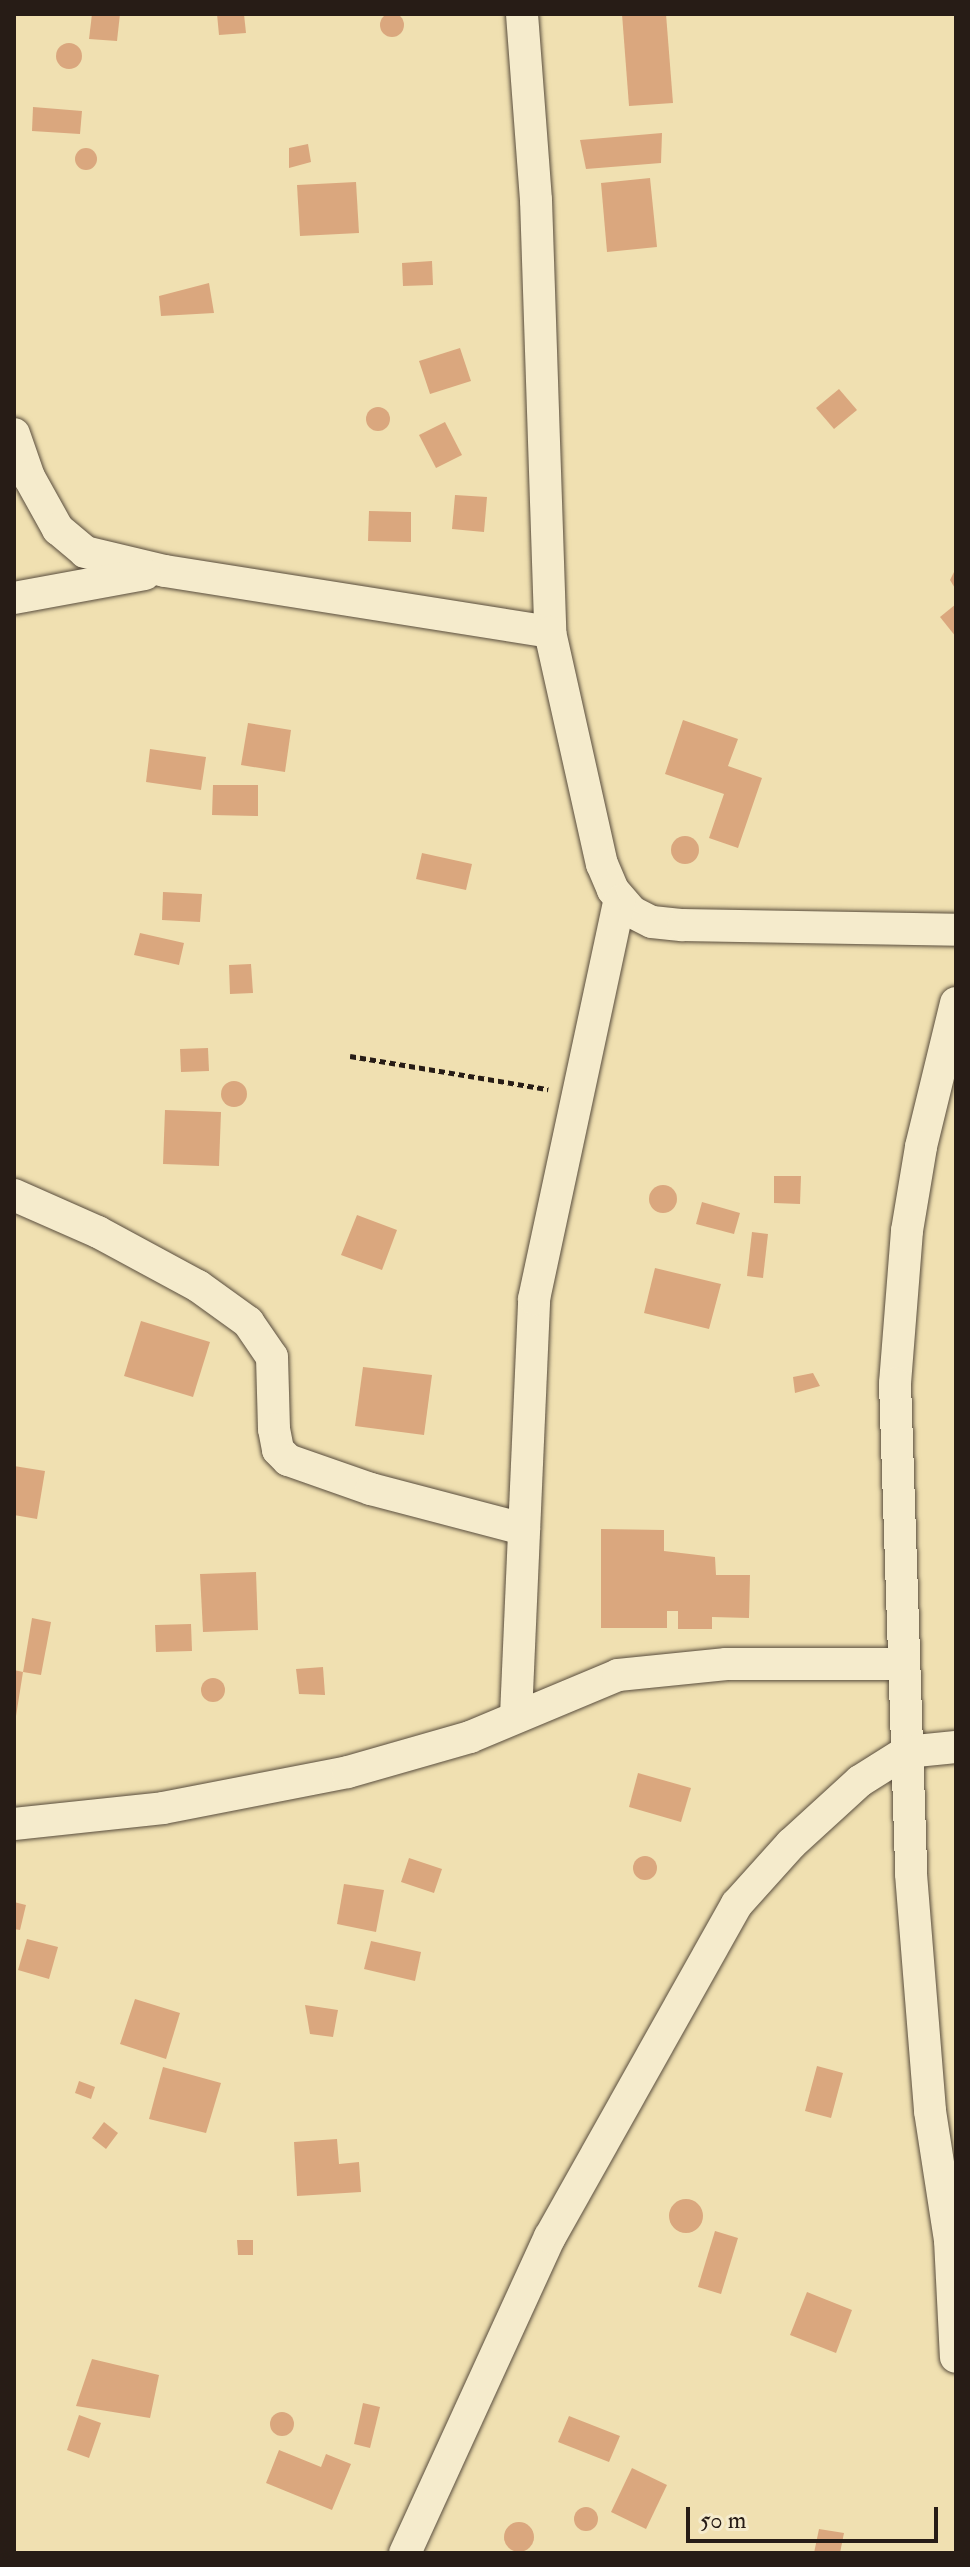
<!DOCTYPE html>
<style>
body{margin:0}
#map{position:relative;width:970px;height:2567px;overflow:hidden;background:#f0e0b1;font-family:"IM FELL Double Pica",serif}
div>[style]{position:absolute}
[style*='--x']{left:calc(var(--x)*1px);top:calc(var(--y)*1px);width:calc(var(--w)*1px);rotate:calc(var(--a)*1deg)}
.building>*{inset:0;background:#daa77e}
.round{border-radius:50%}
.path>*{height:5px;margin-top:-2.5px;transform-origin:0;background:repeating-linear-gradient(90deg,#271c16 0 6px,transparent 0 10px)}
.roads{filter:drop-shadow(0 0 2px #594d3d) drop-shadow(0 0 2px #594d3d)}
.street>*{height:32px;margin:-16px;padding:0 16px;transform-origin:16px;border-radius:16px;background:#f5ebcc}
span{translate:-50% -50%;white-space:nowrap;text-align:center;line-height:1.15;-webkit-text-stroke:6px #f5ebcc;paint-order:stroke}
.frame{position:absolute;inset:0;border:16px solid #271c16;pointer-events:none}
.scale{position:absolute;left:686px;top:2507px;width:252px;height:36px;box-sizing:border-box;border:4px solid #271c16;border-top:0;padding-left:10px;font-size:24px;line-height:28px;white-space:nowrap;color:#271c16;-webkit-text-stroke:6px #f5ebcc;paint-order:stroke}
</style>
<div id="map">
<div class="building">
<i class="round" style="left:380px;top:13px;width:24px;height:24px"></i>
<i style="clip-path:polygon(92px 14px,120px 14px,117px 41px,89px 39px)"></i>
<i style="clip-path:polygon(217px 14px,244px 14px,246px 33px,219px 35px)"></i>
<i style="clip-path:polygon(622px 14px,666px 14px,673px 103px,629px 106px)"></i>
<i class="round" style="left:56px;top:43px;width:26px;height:26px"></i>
<i style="clip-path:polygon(33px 107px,82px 111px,80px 134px,32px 131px)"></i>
<i style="clip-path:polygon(662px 133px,661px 163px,586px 169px,580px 140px)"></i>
<i style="clip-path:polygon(308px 144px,311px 162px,289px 168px,289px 148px)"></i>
<i class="round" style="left:75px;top:148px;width:22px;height:22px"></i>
<i style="clip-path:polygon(650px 178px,657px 247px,607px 252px,601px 183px)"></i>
<i style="clip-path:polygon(356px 182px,359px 233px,300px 236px,297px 185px)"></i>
<i style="clip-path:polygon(432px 261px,433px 285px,403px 286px,402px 263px)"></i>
<i style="clip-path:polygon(209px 283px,214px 313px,161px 316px,159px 296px)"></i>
<i style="clip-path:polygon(460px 348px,471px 381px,430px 394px,419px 361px)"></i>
<i style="clip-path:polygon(839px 389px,857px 410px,834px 429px,816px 408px)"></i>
<i class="round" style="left:366px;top:407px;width:24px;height:24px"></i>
<i style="clip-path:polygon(445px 422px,462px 455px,436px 468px,419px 435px)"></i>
<i style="clip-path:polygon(455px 495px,487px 497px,484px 532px,452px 529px)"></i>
<i style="clip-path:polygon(369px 511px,411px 512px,411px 542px,368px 541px)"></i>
<i style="clip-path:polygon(956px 568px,956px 590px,950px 580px)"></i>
<i style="clip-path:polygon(956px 604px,956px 637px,940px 617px)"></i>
<i style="clip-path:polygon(683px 720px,738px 739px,728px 766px,762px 778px,738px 848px,709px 838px,724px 794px,665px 774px)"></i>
<i style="clip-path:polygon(248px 723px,291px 730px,285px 772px,241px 765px)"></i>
<i style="clip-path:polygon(150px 749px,206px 757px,201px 790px,146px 782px)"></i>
<i style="clip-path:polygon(213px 785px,258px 785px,258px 816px,212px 815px)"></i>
<i class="round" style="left:671px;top:836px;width:28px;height:28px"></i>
<i style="clip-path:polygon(422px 853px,472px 864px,466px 890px,416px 879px)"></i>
<i style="clip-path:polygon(163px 892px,202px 894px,200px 922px,162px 920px)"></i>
<i style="clip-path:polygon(140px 933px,184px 943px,179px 965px,134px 955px)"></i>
<i style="clip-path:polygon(251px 964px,253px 993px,230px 994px,229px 965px)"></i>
<i style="clip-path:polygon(208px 1048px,209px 1071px,181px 1072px,180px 1049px)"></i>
<i class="round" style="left:221px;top:1081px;width:26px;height:26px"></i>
<i style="clip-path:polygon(165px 1110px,221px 1112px,219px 1166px,163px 1164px)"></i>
<i style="clip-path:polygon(774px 1176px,801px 1176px,800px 1204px,774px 1203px)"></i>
<i class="round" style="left:649px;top:1185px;width:28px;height:28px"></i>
<i style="clip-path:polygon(702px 1202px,740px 1213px,734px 1234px,696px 1224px)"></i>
<i style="clip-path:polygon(357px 1215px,397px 1230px,382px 1270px,341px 1255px)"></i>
<i style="clip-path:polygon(752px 1232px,768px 1234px,763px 1278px,747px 1276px)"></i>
<i style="clip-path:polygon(655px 1268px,721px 1284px,709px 1329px,644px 1313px)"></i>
<i style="clip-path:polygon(141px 1321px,210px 1342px,193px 1397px,124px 1376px)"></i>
<i style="clip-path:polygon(363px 1367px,432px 1375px,424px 1435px,355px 1426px)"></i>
<i style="clip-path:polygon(813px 1373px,820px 1386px,795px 1393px,793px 1377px)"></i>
<i style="clip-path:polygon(14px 1466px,45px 1471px,37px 1519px,14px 1515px)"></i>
<i style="clip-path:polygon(601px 1529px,664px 1530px,664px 1551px,715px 1557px,716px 1575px,750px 1575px,749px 1618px,712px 1617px,712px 1629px,678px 1629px,678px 1611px,667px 1611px,667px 1628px,601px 1628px)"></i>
<i style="clip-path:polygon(256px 1572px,258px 1630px,203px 1632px,200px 1574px)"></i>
<i style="clip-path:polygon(32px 1618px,51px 1622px,41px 1675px,23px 1672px)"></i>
<i style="clip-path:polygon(191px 1624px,192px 1651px,156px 1652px,155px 1625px)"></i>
<i style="clip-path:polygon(323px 1667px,325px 1695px,299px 1694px,296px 1669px)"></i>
<i style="clip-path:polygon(14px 1670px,23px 1672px,16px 1716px,14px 1716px)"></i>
<i class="round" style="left:201px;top:1678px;width:24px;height:24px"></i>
<i style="clip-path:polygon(638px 1773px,691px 1788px,681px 1822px,629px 1807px)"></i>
<i class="round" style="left:633px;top:1856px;width:24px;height:24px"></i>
<i style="clip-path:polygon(409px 1858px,442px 1869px,434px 1893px,401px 1882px)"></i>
<i style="clip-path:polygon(344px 1884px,384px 1890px,376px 1932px,337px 1924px)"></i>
<i style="clip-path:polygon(14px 1902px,26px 1905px,20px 1930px,14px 1929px)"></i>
<i style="clip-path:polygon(27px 1939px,58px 1947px,49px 1979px,18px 1970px)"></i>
<i style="clip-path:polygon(371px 1941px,421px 1952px,415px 1981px,364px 1969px)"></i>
<i style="clip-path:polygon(135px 1999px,180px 2013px,166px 2059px,120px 2044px)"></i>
<i style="clip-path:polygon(305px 2005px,338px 2010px,333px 2037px,310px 2034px)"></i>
<i style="clip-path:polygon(817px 2066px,843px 2073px,831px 2118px,805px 2111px)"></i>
<i style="clip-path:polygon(163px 2067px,221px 2083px,206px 2133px,149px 2119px)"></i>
<i style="clip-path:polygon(79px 2081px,95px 2087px,91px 2099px,75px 2093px)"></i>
<i style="clip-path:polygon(104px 2122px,118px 2133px,106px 2149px,92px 2138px)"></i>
<i style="clip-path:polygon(337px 2139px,339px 2164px,359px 2162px,361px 2192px,297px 2196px,294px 2142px)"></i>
<i class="round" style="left:669px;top:2199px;width:34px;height:34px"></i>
<i style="clip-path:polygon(715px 2231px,738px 2238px,721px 2294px,698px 2287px)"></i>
<i style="clip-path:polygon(237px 2240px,253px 2240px,253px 2255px,238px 2255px)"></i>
<i style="clip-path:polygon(807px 2292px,852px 2310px,836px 2353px,790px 2335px)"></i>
<i style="clip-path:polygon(92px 2359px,159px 2375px,150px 2418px,76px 2406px)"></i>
<i style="clip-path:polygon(363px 2403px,380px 2407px,370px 2448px,354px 2444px)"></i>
<i class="round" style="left:270px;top:2412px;width:24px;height:24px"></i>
<i style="clip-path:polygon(79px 2415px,101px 2423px,89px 2458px,67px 2450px)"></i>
<i style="clip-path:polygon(569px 2416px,620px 2436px,609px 2462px,558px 2442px)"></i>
<i style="clip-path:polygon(279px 2450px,321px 2467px,326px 2454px,351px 2464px,332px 2510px,266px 2483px)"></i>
<i style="clip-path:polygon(632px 2468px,667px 2485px,646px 2529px,611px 2512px)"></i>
<i class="round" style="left:574px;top:2507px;width:24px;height:24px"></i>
<i class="round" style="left:504px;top:2522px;width:30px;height:30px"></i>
<i style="clip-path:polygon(819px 2529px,844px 2533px,840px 2553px,814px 2553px)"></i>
</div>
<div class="path">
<i style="--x:350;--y:1056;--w:201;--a:9.5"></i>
</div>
<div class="roads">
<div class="street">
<i style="--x:522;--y:14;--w:187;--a:85.7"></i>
<i style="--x:536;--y:200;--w:432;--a:88.1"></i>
<i style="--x:14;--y:434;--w:46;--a:70.8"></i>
<i style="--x:29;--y:477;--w:60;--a:60.9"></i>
<i style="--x:58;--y:529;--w:35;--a:40"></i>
<i style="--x:85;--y:552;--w:82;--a:13.4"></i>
<i style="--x:165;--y:571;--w:390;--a:9"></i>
<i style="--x:550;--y:632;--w:238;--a:77.4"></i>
<i style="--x:602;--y:864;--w:28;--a:67"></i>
<i style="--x:613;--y:890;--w:29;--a:49"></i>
<i style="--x:632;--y:912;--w:22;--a:27"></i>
<i style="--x:652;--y:922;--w:31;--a:6"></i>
<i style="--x:683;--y:925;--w:273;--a:1"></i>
<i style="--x:14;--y:598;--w:133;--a:-10.4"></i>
<i style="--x:956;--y:1003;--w:148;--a:103.7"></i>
<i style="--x:921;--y:1147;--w:85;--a:99.5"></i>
<i style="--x:907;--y:1231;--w:152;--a:94.5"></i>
<i style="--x:895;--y:1383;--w:491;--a:88.1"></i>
<i style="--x:911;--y:1874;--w:238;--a:85.4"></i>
<i style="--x:930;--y:2111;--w:131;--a:81.2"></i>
<i style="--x:950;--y:2240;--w:117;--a:87.1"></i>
<i style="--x:14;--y:1195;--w:92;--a:23.8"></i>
<i style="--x:98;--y:1232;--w:114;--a:28.4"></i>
<i style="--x:198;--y:1286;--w:62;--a:35.8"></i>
<i style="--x:248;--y:1322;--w:42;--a:55.6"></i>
<i style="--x:272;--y:1357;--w:72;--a:88.4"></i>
<i style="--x:274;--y:1429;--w:21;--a:79"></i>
<i style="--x:278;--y:1450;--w:14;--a:45"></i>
<i style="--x:288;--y:1460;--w:88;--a:19.3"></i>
<i style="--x:371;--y:1489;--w:158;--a:14.7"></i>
<i style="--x:516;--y:1716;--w:417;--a:-87.5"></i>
<i style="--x:534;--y:1299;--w:407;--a:-77.9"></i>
<i style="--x:14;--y:1824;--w:150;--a:-6.1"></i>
<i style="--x:163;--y:1808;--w:188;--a:-11"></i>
<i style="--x:348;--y:1772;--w:127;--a:-16"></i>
<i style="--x:470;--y:1737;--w:160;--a:-22.7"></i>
<i style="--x:618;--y:1675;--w:109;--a:-5.8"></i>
<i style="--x:726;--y:1664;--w:177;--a:0"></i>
<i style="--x:405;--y:2553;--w:348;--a:-65.4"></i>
<i style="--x:550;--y:2237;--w:382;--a:-60.7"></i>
<i style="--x:737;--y:1904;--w:81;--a:-48"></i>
<i style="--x:791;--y:1844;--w:93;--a:-42.4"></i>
<i style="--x:860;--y:1781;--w:54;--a:-32.2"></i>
<i style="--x:906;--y:1752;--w:50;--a:-5.7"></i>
</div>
</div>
<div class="frame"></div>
<div class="scale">50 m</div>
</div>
